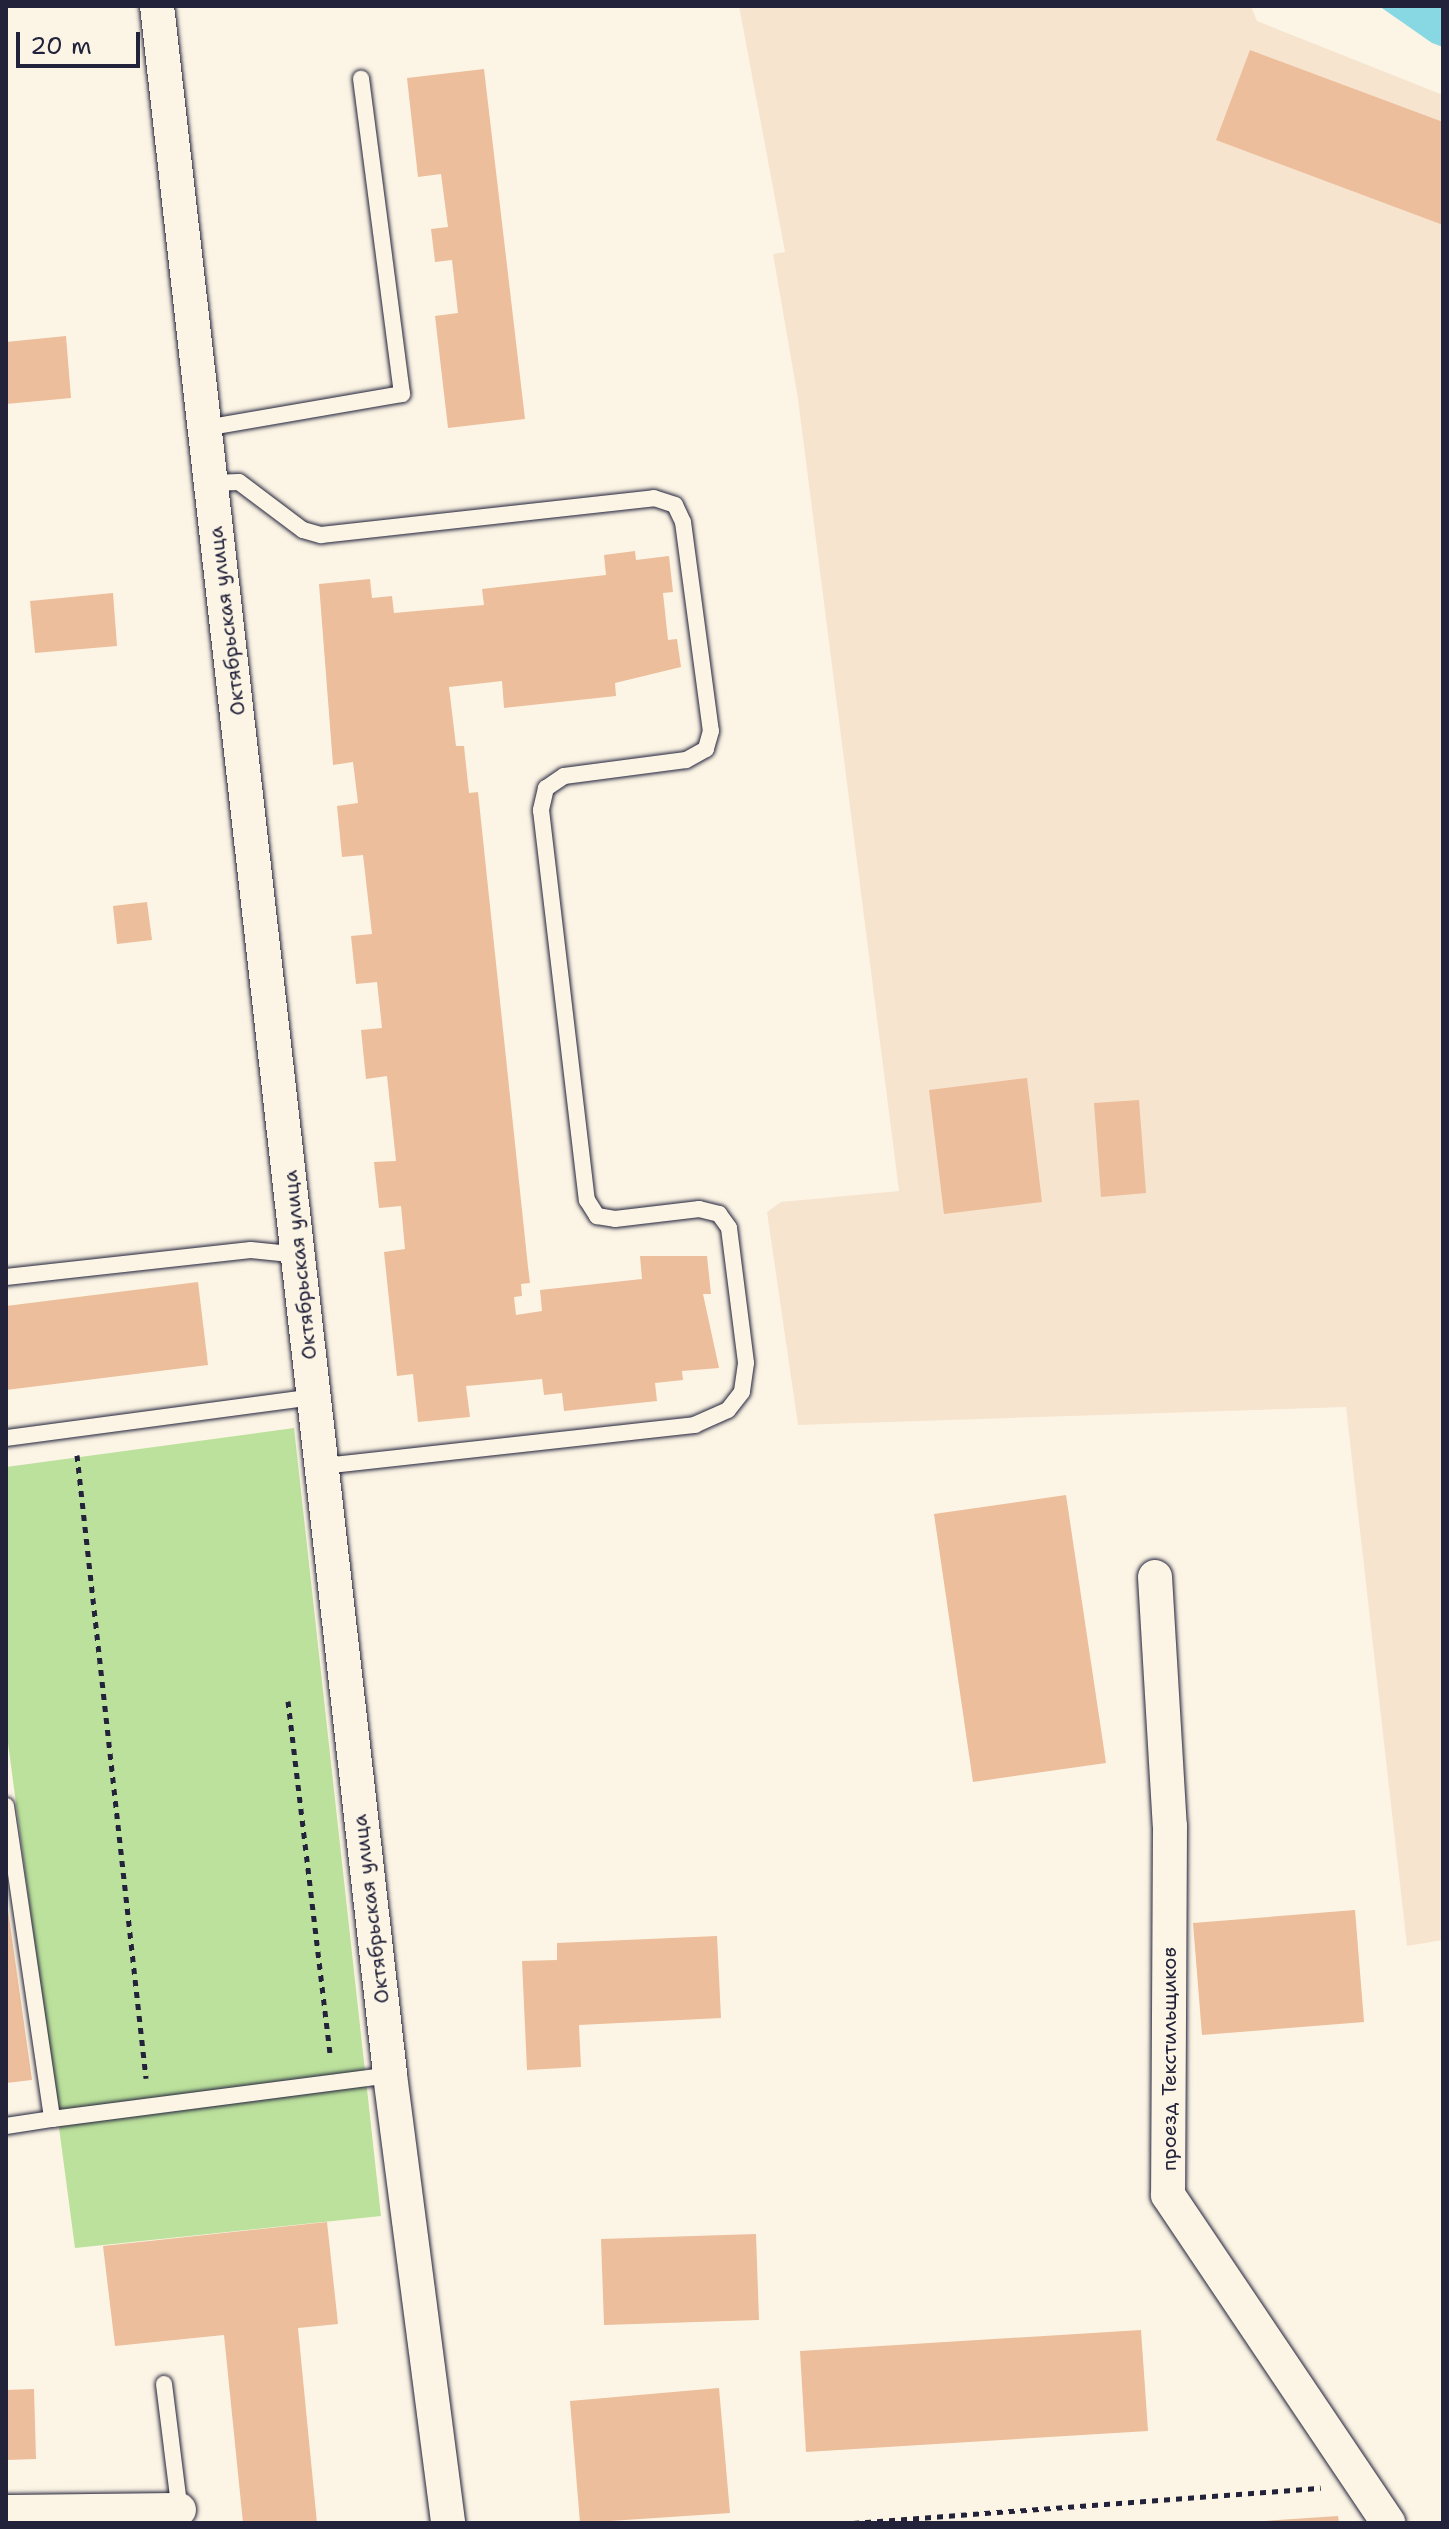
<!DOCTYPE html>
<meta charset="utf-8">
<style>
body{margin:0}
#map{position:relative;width:1449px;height:2529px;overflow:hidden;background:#fcf5e5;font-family:"Shantell Sans",sans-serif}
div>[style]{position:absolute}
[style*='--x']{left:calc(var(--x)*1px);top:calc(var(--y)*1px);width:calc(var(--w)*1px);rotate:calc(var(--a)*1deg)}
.built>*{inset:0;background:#f7e4cf}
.green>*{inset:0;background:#bce19c}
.water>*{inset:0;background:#88d8e4}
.building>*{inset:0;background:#ecbe9b}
.path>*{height:5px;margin-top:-2.5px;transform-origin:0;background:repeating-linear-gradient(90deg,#22223b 0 6px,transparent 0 12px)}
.roads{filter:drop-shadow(0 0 2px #22223b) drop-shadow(0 0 2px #22223b)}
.service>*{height:16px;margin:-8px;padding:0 8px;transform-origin:8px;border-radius:8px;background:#fcf5e5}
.minor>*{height:34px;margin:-17px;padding:0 17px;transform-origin:17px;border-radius:17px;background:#fcf5e5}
span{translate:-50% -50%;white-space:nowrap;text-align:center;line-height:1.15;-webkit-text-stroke:6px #fcf5e5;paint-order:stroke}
.street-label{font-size:20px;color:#22223b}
.frame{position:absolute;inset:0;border:8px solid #22223b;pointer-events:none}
.scale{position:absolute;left:16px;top:32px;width:124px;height:36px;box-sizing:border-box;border:4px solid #22223b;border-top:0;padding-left:10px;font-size:24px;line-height:28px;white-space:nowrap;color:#22223b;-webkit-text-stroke:6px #fcf5e5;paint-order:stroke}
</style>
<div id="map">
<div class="built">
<i style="clip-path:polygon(739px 6px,1251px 6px,1257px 21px,1443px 95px,1443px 1940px,1407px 1946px,1346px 1407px,798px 1425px,767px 1212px,781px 1202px,899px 1191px,798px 399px,773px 254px,785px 252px)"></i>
</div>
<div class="green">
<i style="clip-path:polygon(294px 1428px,381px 2216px,75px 2248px,6px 1728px,6px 1467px)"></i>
</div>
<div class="water">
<i style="clip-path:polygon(1379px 6px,1443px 6px,1443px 47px,1432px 43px)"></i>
</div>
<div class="building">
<i style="clip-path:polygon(1250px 50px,1443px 122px,1443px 225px,1216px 140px)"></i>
<i style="clip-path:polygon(484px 69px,525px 419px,448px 428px,435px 316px,458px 313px,452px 260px,435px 262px,431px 229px,448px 227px,441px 174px,418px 177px,407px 78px)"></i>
<i style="clip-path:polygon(66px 336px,71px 398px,6px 404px,6px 342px)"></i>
<i style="clip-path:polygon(635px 551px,636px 560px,669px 556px,673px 592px,663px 593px,668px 640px,677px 639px,681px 667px,615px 683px,616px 696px,504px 708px,502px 681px,449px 687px,456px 746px,464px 746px,469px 793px,478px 792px,528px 1267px,530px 1283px,521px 1284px,522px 1296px,514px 1297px,516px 1315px,542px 1311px,540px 1290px,642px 1279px,640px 1256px,707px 1256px,711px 1294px,703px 1294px,719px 1368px,682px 1371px,683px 1380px,655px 1383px,657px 1401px,564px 1411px,562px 1393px,544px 1395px,542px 1379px,466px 1386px,470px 1417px,418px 1422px,413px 1374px,397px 1376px,384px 1252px,405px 1249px,401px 1206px,379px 1208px,374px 1162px,396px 1161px,387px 1076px,366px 1079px,361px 1030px,382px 1028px,377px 982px,356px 984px,351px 936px,372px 934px,363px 855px,342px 857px,337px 806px,358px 803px,353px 762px,333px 765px,319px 584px,370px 579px,372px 598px,392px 596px,394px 613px,484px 605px,482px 589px,606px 575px,604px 555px)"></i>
<i style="clip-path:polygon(113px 593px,117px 646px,35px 653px,30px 601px)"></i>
<i style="clip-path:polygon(147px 902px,152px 940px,117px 944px,113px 906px)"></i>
<i style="clip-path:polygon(1027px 1078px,1042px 1202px,944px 1214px,929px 1090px)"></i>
<i style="clip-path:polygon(1139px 1100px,1146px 1193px,1101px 1197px,1094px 1103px)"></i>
<i style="clip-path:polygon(198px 1282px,208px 1365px,6px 1390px,6px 1306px)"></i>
<i style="clip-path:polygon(1066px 1495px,1106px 1763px,973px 1782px,934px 1514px)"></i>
<i style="clip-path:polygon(6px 1896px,32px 2080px,6px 2083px)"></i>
<i style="clip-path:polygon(1355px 1910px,1364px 2022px,1202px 2035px,1193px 1923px)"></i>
<i style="clip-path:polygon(717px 1936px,721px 2018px,579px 2025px,581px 2067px,527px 2070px,522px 1961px,557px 1960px,557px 1943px)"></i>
<i style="clip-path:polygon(327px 2222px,338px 2324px,298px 2328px,317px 2523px,243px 2523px,224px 2335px,115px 2346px,103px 2246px)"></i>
<i style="clip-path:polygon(756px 2234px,759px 2320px,604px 2325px,601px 2239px)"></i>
<i style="clip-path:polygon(1141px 2330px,1148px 2431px,806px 2452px,800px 2351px)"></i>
<i style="clip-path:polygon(719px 2388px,730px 2513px,580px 2523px,570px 2401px)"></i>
<i style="clip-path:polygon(34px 2389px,36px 2459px,6px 2460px,6px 2390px)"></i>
<i style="clip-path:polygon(1338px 2516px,1339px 2523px,1264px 2523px,1264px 2521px)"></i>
</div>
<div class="path">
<i style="--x:77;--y:1455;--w:627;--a:83.68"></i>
<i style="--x:288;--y:1701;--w:354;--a:83.2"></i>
<i style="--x:853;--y:2523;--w:469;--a:-4.3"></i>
</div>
<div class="roads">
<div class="service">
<i style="--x:205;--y:428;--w:200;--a:-9.8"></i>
<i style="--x:402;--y:394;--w:318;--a:-97.4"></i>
<i style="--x:211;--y:483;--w:28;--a:-2"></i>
<i style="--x:239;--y:482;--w:80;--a:36.9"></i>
<i style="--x:303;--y:530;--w:19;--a:16"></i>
<i style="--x:321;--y:535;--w:335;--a:-6.3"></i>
<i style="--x:654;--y:498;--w:22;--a:18"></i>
<i style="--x:675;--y:505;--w:19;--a:65"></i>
<i style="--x:683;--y:522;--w:211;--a:82.4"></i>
<i style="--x:711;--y:731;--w:19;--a:106"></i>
<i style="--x:706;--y:749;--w:23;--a:151"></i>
<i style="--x:686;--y:760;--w:123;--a:172.5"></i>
<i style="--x:564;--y:776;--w:22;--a:146"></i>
<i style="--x:546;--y:788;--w:23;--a:103"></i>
<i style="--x:541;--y:810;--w:393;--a:83.3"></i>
<i style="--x:587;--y:1200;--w:19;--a:58"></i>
<i style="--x:597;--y:1216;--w:18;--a:9"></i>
<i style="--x:615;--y:1219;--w:85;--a:-6.8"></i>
<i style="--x:699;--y:1209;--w:21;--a:14"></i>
<i style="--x:719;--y:1214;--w:17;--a:54"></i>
<i style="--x:729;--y:1228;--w:136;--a:82.8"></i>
<i style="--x:746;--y:1363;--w:29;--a:98"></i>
<i style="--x:742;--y:1392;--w:23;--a:128"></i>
<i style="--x:728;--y:1410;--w:36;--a:156"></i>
<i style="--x:695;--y:1425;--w:376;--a:173.7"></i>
<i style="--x:6;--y:1277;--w:246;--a:-6.3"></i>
<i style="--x:251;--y:1250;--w:49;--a:5.8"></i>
<i style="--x:6;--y:1438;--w:311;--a:-7.6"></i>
<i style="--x:6;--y:1806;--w:316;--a:81.6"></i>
<i style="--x:52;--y:2119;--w:341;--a:-7.4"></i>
<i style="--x:6;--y:2126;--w:47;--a:-8.7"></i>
<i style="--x:164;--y:2384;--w:130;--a:82.9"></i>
</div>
<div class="minor">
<i style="--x:157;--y:6;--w:2082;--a:83.57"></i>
<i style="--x:390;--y:2075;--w:452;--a:82.6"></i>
<i style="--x:1155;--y:1577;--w:249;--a:86.6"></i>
<i style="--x:1170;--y:1826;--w:369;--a:90.3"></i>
<i style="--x:1168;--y:2195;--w:395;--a:56.1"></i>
<i style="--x:6;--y:2512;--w:173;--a:-0.7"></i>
</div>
</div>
<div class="street-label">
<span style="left:227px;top:621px;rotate:-97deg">Октябрьская улица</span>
<span style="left:300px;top:1265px;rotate:-96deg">Октябрьская улица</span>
<span style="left:371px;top:1909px;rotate:-97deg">Октябрьская улица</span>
<span style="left:1169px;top:2059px;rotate:-90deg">проезд Текстильщиков</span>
</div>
<div class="frame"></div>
<div class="scale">20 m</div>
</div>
